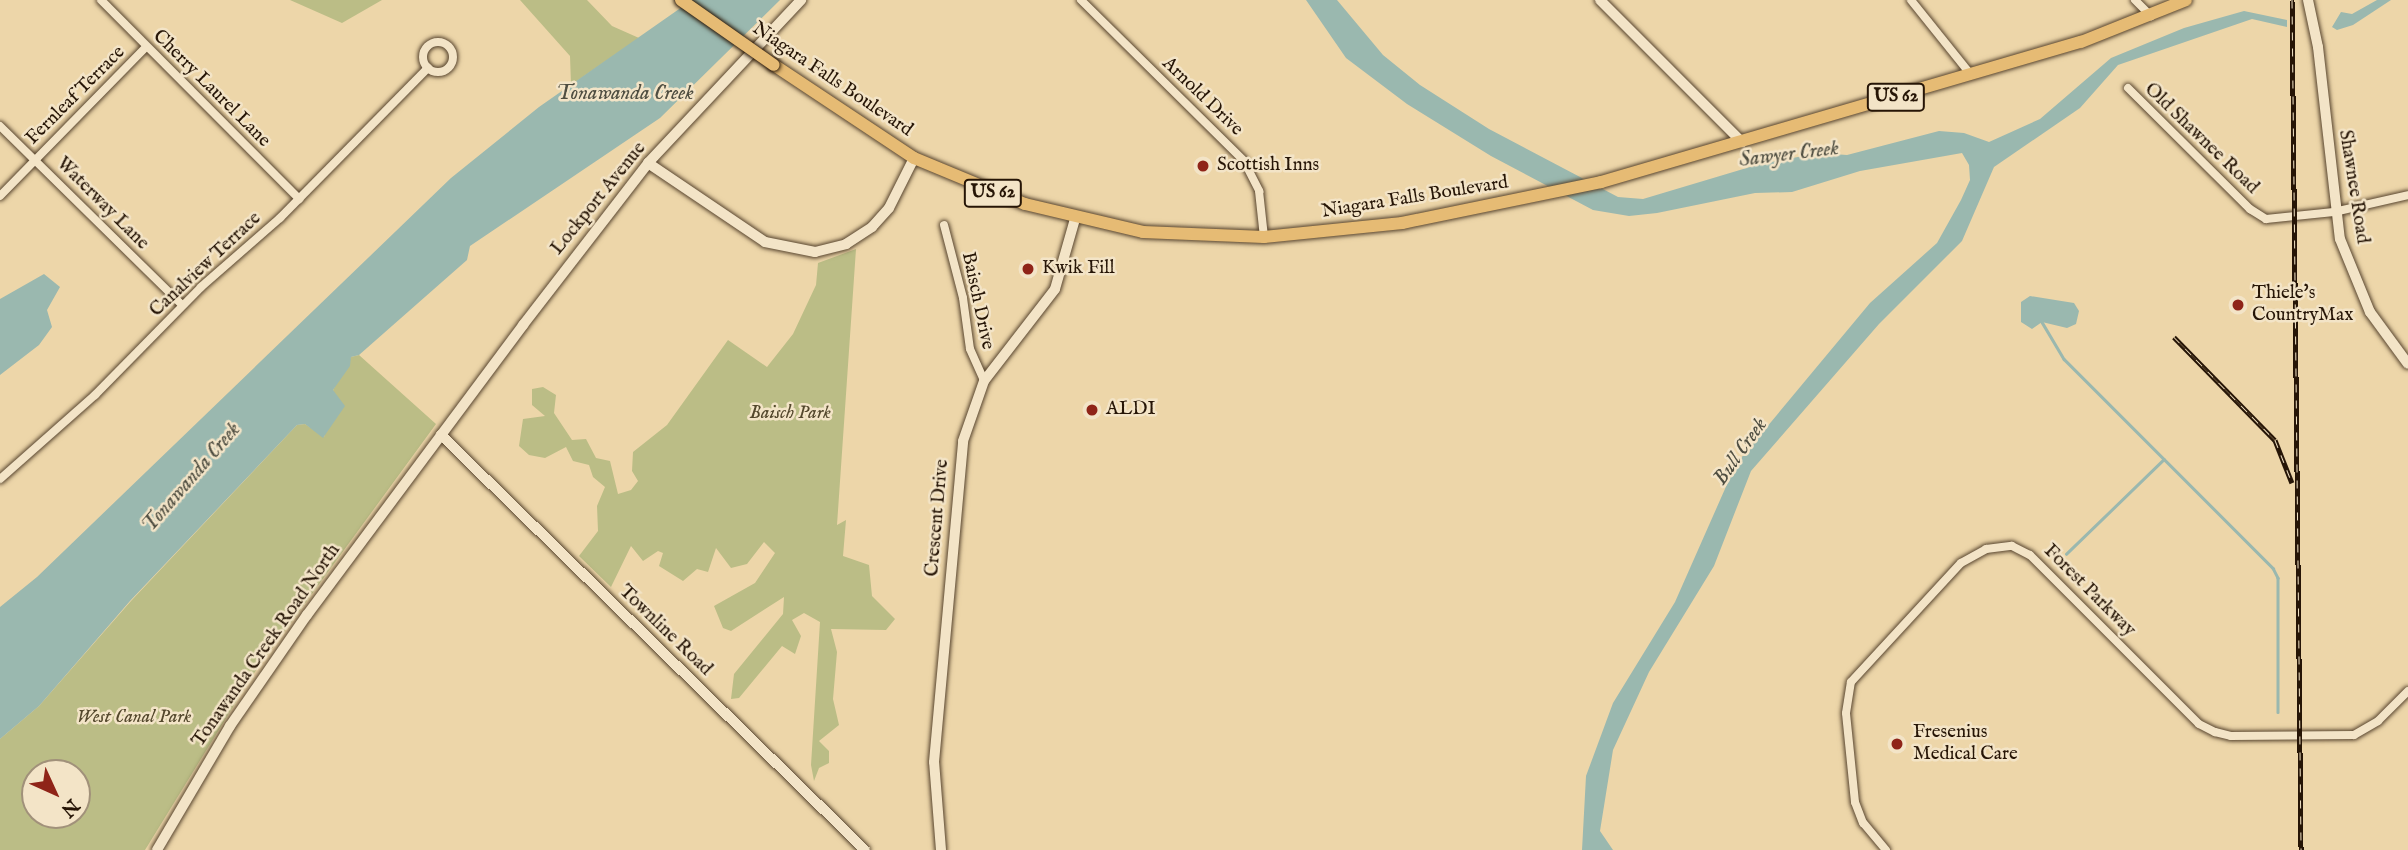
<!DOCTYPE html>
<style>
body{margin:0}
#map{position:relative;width:2408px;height:850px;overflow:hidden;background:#edd6a9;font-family:"IM FELL English",serif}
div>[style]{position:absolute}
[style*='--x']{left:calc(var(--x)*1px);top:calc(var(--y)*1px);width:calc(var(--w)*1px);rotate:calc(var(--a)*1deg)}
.green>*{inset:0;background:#bbbd86}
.water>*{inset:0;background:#9ab8af}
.stream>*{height:2.5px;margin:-1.25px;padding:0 1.25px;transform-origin:1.25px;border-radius:1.25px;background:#9ab8af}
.roads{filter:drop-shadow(0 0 2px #58452f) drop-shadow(0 0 2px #58452f)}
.minor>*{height:8px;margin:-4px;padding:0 4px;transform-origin:4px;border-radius:4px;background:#f3e4c7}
.minor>.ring{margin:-4px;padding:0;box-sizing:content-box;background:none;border:8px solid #f3e4c7;border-radius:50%}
.tertiary>*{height:10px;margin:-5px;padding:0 5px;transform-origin:5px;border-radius:5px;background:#f3e4c7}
.secondary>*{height:10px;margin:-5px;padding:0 5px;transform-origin:5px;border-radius:5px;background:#f3e4c7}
.primary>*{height:12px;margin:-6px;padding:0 6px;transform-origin:6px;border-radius:6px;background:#e6bb74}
.rail>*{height:5px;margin-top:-2.5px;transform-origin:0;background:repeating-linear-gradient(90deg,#f3e4c7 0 8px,#261506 0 16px);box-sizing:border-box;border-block:2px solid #261506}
.bridges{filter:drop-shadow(0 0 2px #261506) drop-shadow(0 0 2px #261506)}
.primary-bridge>*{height:12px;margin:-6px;padding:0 6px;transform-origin:6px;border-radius:6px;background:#e6bb74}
.dots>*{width:19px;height:19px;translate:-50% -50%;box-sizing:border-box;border:4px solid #f3e4c7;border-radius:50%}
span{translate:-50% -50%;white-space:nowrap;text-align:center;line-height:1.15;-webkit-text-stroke:5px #f3e4c7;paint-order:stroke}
.shield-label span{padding:2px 5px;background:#f3e4c7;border:2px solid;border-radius:5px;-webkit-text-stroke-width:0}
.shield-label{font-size:18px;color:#261506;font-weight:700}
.street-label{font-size:19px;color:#261506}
.poi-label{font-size:19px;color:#261506}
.left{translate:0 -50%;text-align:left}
.park-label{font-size:19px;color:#53472c;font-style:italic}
.water-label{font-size:21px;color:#4f4e41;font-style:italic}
.north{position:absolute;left:21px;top:759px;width:70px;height:70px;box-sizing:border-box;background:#f3e4c7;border:2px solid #a1917a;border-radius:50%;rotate:135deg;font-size:19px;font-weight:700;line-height:28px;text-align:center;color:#261506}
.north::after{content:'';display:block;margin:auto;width:24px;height:32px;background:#8f2418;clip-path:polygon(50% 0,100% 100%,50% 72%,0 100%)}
</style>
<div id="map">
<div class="green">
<i style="clip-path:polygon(290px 0,382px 0,342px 23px)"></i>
<i style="clip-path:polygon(520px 0,587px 0,612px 26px,639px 38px,571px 85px,570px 56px)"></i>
<i style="clip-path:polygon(856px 249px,837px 525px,846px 520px,843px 556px,869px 565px,872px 596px,895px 619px,886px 630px,831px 629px,837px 652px,833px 699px,839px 725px,819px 741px,829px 751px,829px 763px,819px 768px,814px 781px,811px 765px,820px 622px,804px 613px,792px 620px,801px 636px,795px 654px,782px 646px,739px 698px,731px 699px,734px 674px,783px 614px,784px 597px,731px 631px,723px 628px,714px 606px,755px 583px,775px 553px,764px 542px,747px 564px,731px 568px,716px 548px,708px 572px,697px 569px,683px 581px,659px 566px,663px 553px,658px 551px,643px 561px,631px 546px,611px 587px,579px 556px,598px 531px,597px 506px,605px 487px,593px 477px,589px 465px,573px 461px,566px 447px,545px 458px,529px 455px,519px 446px,523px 419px,545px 416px,532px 405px,532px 389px,543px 387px,556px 395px,554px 413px,572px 440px,586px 439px,596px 458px,610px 461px,618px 494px,631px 490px,638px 481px,632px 471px,633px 452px,667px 425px,728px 340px,767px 367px,793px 334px,816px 285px,818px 263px)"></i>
<i style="clip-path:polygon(evenodd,359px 355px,436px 424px,252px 676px,145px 850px,0 850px,0 739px,39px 706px,131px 601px,297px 425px,305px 424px,324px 437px,335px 398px,333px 390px,351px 357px,359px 355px,35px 773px,77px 773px,77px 815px,35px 815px,35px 773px)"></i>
</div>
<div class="water">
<i style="clip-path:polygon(692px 0,780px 0,660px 118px,470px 246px,467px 260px,359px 355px,351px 357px,350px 366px,333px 390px,345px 406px,323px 438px,305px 424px,297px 425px,130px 601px,39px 706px,0 739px,0 607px,37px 577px,451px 178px,539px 107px)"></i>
<i style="clip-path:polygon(1306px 0,1337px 0,1383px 55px,1420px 85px,1489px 129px,1618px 197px,1643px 199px,1760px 164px,1819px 153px,1847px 155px,1939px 131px,1964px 133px,1989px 142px,2040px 119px,2111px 58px,2184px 28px,2244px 11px,2287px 20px,2287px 27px,2252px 19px,2118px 65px,2080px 108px,1994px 167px,1962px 241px,1879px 324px,1751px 471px,1714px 566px,1649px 672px,1613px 750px,1600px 831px,1613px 850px,1582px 850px,1586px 776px,1613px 703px,1675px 602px,1736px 464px,1870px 303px,1937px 243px,1961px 200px,1970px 180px,1969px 165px,1962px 153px,1860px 171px,1792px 192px,1755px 193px,1657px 213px,1629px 216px,1593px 210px,1491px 156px,1407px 104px,1346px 58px)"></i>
<i style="clip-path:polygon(2377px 0,2391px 0,2353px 25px,2337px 30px,2332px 27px,2341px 12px,2352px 14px)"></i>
<i style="clip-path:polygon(44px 274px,60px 287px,47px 310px,52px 327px,39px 345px,0 375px,0 299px)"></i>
<i style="clip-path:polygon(2030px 296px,2074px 303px,2079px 311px,2076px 324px,2067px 328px,2042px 322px,2032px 329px,2021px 322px,2021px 302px)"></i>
</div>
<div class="stream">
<i style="--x:2042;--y:322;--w:43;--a:59.3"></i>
<i style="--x:2064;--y:359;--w:296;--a:45"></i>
<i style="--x:2273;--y:568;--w:11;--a:63"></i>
<i style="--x:2278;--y:578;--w:134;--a:90"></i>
<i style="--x:2066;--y:554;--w:136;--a:-44.1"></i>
</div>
<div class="roads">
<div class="minor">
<i style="--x:101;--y:0;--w:281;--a:45.1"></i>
<i style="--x:1081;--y:0;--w:229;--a:44.6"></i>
<i style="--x:1244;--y:161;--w:34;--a:63"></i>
<i style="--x:1259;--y:191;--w:46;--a:83.8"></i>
<i style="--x:1911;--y:0;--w:96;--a:51.3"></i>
<i style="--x:2135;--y:0;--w:23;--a:45"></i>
<i class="ring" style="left:423px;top:42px;width:22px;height:22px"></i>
<i style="--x:2128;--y:88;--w:172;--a:44.8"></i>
<i style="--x:2250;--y:209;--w:19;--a:32"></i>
<i style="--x:2266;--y:219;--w:68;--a:-5.9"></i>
<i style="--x:2334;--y:212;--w:76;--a:-12.9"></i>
<i style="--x:0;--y:126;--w:255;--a:44.5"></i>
<i style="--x:0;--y:196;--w:209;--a:-45.6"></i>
<i style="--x:944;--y:225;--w:75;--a:75.4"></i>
<i style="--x:963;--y:298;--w:51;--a:82.2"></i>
<i style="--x:970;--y:349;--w:35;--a:66"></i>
<i style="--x:0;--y:479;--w:127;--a:-41.5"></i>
<i style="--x:95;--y:395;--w:151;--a:-45.5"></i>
<i style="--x:201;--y:287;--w:105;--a:-41.1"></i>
<i style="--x:280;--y:218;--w:211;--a:-45.4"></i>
<i style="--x:1886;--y:850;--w:35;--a:-130"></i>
<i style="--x:1863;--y:823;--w:22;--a:-111"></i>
<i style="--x:1855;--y:802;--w:89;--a:-95.8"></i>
<i style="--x:1846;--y:713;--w:31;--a:-81"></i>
<i style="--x:1851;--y:682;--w:162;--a:-47.3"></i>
<i style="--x:1961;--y:563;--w:29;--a:-29"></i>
<i style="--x:1986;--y:549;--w:26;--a:-7"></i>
<i style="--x:2012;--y:546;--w:20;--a:27"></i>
<i style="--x:2030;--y:555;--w:239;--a:45"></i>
<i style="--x:2199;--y:724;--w:18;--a:27"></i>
<i style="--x:2215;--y:732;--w:16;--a:14"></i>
<i style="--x:2231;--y:736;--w:123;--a:-0.5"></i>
<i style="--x:2354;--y:735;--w:28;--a:-30"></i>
<i style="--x:2378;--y:721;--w:42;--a:-45"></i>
</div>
<div class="tertiary">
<i style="--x:1600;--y:0;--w:201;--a:45"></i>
<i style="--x:648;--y:163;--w:141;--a:34"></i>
<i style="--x:765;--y:242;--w:51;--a:11.3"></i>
<i style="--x:815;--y:252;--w:32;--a:-14"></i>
<i style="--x:846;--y:244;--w:31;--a:-33"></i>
<i style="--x:872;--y:227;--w:25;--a:-48"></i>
<i style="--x:889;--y:208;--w:56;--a:-63.4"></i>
<i style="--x:441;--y:435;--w:593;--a:44.39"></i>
<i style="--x:157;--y:850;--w:144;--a:-59.5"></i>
<i style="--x:230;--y:726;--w:135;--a:-55.3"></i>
<i style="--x:307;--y:615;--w:362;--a:-53.3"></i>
<i style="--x:523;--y:325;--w:205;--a:-52.3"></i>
<i style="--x:648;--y:163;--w:224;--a:-46.8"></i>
<i style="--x:941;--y:850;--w:88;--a:-94.5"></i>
<i style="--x:934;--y:762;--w:322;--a:-84.8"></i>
<i style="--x:963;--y:441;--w:64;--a:-70.7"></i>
<i style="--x:984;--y:381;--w:116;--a:-52.3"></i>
<i style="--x:1055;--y:289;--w:73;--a:-74.1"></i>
</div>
<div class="secondary">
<i style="--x:2308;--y:0;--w:48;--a:78"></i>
<i style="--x:2318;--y:47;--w:193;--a:83.5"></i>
<i style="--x:2340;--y:239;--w:79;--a:67.7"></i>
<i style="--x:2370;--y:312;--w:64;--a:53.8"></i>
</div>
<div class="primary">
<i style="--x:774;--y:65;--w:168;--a:33.6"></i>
<i style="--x:914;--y:158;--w:120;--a:22.5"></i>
<i style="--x:1025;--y:204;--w:121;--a:13.3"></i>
<i style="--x:1143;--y:232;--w:121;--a:2.4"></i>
<i style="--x:1264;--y:237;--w:139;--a:-5.8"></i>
<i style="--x:1402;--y:223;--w:203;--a:-11.6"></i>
<i style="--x:1601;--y:182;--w:500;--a:-16.3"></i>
<i style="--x:2081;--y:42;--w:113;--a:-21.8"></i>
</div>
</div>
<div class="rail">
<i style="--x:2292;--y:0;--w:850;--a:89.39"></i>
<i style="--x:2174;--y:337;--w:144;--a:45.6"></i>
<i style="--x:2275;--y:440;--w:46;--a:68.4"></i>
</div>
<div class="bridges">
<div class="primary-bridge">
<i style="--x:681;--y:0;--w:113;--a:35"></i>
</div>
</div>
<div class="dots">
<i style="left:1203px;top:166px;background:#8f2418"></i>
<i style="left:1028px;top:269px;background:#8f2418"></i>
<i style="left:2238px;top:305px;background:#8f2418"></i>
<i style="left:1092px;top:410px;background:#8f2418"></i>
<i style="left:1897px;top:744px;background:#8f2418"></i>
</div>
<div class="shield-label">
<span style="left:1896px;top:97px">US 62</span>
<span style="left:993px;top:193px">US 62</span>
</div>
<div class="street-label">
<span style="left:832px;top:80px;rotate:34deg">Niagara Falls Boulevard</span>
<span style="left:211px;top:89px;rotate:45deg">Cherry Laurel Lane</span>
<span style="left:76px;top:96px;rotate:-45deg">Fernleaf Terrace</span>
<span style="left:1202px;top:97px;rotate:44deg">Arnold Drive</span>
<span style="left:2201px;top:139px;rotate:44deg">Old Shawnee Road</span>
<span style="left:2353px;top:187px;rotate:81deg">Shawnee Road</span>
<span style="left:1415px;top:198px;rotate:-9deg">Niagara Falls Boulevard</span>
<span style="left:599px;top:199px;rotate:-51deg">Lockport Avenue</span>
<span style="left:102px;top:204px;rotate:45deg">Waterway Lane</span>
<span style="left:206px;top:265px;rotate:-43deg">Canalview Terrace</span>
<span style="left:977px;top:301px;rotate:78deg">Baisch Drive</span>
<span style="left:938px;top:518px;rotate:-85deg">Crescent Drive</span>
<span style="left:2089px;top:591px;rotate:45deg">Forest Parkway</span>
<span style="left:665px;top:631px;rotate:44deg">Townline Road</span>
<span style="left:267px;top:646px;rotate:-55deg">Tonawanda Creek Road North</span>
</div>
<div class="poi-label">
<span class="left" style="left:1217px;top:166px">Scottish Inns</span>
<span class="left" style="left:1042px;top:269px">Kwik Fill</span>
<span class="left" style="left:2252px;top:305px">Thiele's<br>CountryMax</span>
<span class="left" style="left:1106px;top:410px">ALDI</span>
<span class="left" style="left:1913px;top:744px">Fresenius<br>Medical Care</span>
</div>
<div class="park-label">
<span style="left:790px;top:414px">Baisch Park</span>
<span style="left:134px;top:718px">West Canal Park</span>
</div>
<div class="water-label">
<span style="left:625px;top:94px">Tonawanda Creek</span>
<span style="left:1789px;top:155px;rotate:-7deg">Sawyer Creek</span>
<span style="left:1741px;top:452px;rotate:-55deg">Bull Creek</span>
<span style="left:192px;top:478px;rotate:-49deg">Tonawanda Creek</span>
</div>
<div class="north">N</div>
</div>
